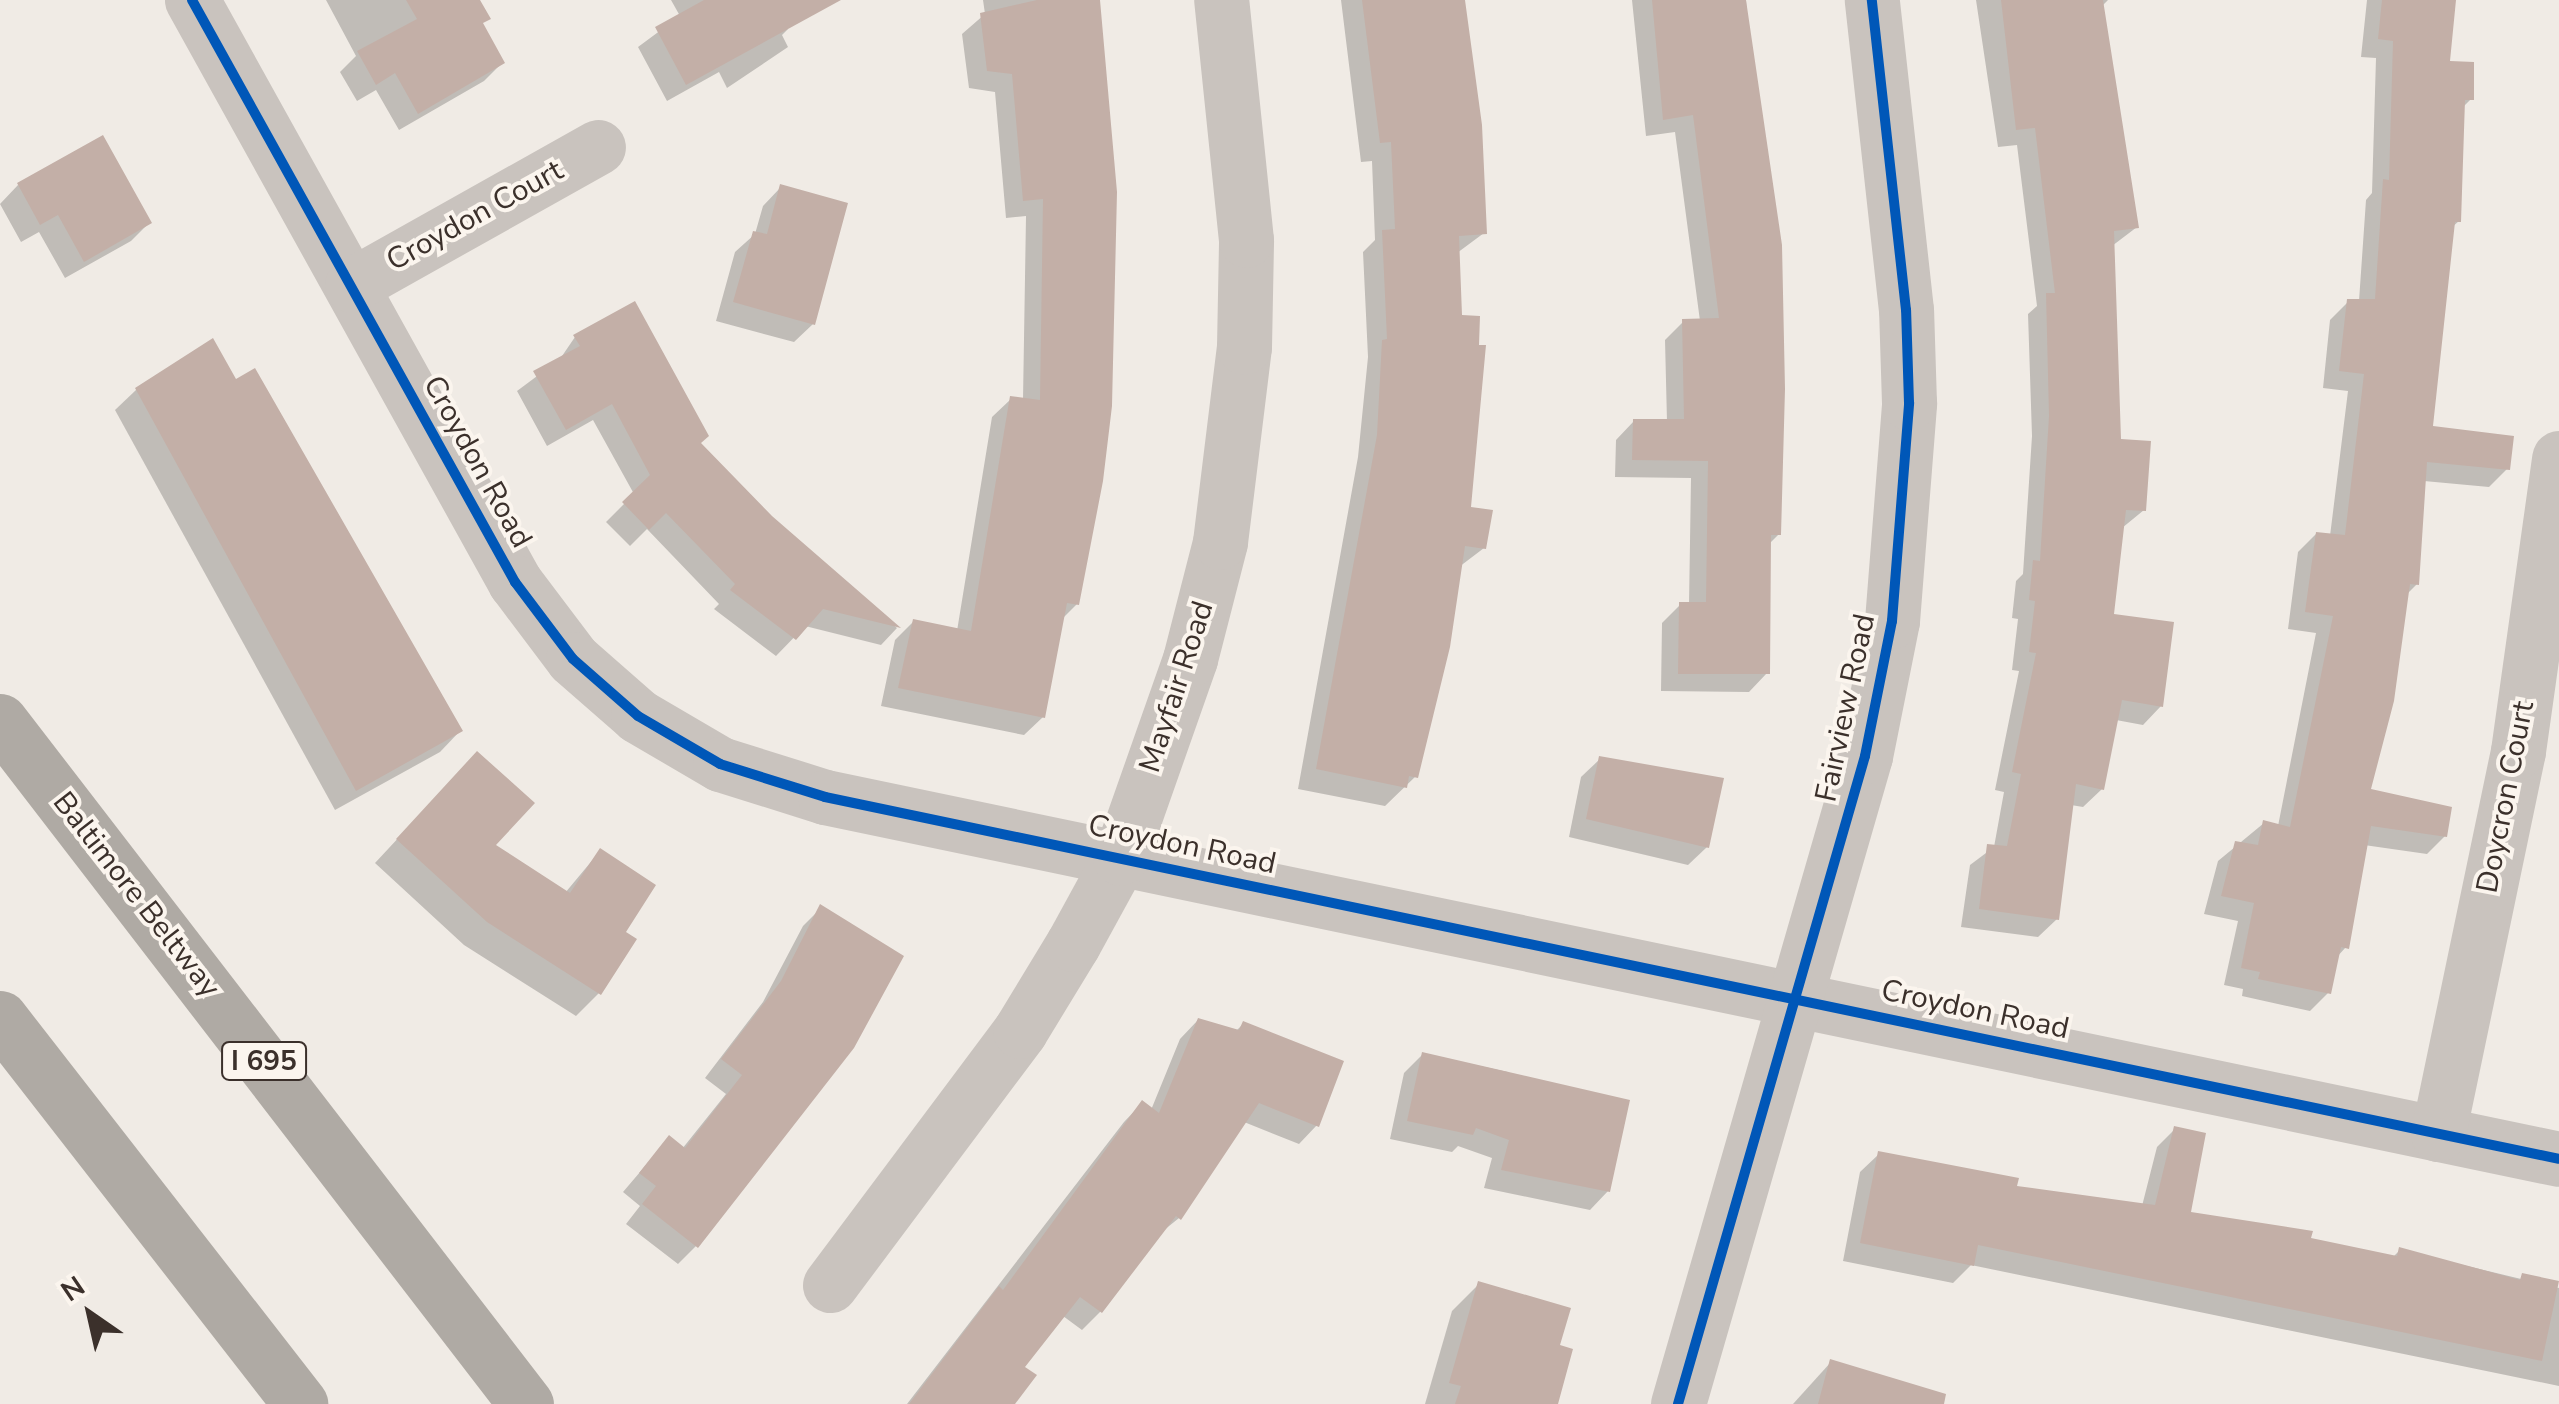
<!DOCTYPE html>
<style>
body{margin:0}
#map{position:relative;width:2559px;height:1404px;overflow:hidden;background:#f0ebe5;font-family:"Nunito Sans",sans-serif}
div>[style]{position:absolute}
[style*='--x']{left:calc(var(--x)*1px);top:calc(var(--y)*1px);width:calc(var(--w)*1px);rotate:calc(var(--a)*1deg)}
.shadow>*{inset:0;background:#0003}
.building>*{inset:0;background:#c3afa7}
.minor>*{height:55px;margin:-27.5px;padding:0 27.5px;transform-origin:27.5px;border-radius:27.5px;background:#c9c3be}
.motorway>*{height:55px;margin:-27.5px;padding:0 27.5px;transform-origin:27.5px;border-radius:27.5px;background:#afaaa4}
.cycleway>*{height:10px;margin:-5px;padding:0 5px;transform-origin:5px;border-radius:5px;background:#0057b8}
span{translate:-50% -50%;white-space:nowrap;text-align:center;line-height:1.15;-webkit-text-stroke:8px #fbf5ee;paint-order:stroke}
.shield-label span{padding:2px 8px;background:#fbf5ee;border:2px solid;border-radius:8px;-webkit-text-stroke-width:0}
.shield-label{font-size:28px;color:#3b302b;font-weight:700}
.street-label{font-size:30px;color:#3b302b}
.north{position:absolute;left:40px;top:1264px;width:100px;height:100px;-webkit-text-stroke:8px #fbf5ee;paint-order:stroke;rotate:326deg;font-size:28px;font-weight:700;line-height:40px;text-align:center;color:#3b302b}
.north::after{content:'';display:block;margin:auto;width:35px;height:45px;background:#3b302b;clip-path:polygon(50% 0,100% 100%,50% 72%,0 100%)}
</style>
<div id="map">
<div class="shadow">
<i style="clip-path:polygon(326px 0,467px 0,502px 63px,484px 81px,399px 130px,376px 90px,357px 101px,340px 72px,356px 56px)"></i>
<i style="clip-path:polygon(671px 0,772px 0,788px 29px,782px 35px,788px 47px,727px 88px,719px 72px,667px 101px,638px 47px,680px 16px)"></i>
<i style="clip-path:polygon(983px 0,1096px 0,1077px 604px,1061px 620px,1043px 717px,1024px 735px,881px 706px,895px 640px,913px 622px,957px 631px,992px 417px,1011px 399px,1023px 400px,1026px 216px,1006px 218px,995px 92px,969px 88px,962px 34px,985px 14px)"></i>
<i style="clip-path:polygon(1341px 0,1463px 0,1484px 233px,1457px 253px,1469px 509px,1484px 548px,1459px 567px,1416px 776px,1385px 806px,1298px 789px,1358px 457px,1368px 357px,1363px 252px,1375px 240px,1372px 161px,1361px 162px)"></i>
<i style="clip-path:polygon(1632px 0,1746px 0,1779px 534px,1769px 544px,1767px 673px,1749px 692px,1661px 691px,1662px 623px,1680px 605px,1689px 605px,1691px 478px,1615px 477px,1616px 440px,1634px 421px,1667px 422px,1665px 340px,1683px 322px,1700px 321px,1675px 132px,1646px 136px)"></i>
<i style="clip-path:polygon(1976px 0,2108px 0,2101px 7px,2137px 227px,2112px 246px,2119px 441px,2144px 510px,2122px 528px,2111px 617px,2161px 706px,2143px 725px,2116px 720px,2102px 789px,2083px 807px,2071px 805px,2057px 919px,2038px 937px,1961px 927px,1970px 865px,1994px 847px,2004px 792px,1995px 790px,2019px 671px,2012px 670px,2018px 619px,2012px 618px,2016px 581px,2023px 574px,2032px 436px,2028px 314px,2037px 306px,2017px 145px,1998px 147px)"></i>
<i style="clip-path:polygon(2367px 0,2454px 0,2447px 64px,2471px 99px,2462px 108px,2459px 221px,2451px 228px,2430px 428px,2507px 469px,2489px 487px,2424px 481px,2417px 584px,2407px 594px,2367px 791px,2445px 836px,2427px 854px,2364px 845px,2346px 947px,2336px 958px,2328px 993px,2310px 1011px,2242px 996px,2243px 989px,2224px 985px,2238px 921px,2204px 914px,2218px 861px,2264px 823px,2278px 826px,2316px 633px,2288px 629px,2298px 552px,2316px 534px,2330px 536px,2348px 391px,2323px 388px,2330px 320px,2348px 302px,2359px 301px,2366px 200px,2372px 193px,2376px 58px,2361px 57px)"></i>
<i style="clip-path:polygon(18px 185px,149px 223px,131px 241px,65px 278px,39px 232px,21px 242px,0 204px)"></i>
<i style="clip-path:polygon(781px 187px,813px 324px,794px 342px,716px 321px,735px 252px,755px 234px,763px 206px)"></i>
<i style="clip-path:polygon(575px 337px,698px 443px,770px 518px,897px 628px,881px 645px,805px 626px,776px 656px,714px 609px,719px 604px,647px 529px,630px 546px,606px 522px,634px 494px,593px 420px,547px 446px,517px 391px,560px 359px)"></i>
<i style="clip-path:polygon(235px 382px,460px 731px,440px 752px,335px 810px,115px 410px,136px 390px)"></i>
<i style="clip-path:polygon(1600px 759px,1707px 847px,1688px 865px,1569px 837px,1581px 777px)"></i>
<i style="clip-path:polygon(455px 777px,493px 845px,565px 893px,600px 851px,623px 933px,599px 993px,576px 1016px,464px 945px,375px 863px)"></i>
<i style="clip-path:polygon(821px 908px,696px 1246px,678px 1264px,626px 1224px,640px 1206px,623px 1192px,669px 1138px,682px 1149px,726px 1094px,705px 1078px,763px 1002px,803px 926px)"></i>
<i style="clip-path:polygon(1198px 1020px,1236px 1031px,1243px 1024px,1317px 1125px,1299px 1144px,1244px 1122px,1179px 1218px,1158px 1235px,1100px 1312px,1082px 1330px,1063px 1316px,996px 1404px,907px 1404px,1124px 1122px,1142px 1103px,1151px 1110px,1180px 1039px)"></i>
<i style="clip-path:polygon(1423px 1054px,1508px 1072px,1608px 1191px,1590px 1210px,1484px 1188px,1492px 1158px,1458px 1146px,1452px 1152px,1390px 1139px,1404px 1073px)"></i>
<i style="clip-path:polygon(2175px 1129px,2188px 1214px,2393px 1257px,2400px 1250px,2559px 1288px,2559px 1386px,1971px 1265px,1953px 1283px,1843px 1261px,1860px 1172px,1879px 1154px,2014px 1188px,2142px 1206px,2157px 1147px)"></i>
<i style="clip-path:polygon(1479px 1284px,1557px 1347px,1550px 1404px,1425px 1404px,1452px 1311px)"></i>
<i style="clip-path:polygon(1831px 1362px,1879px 1404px,1793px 1404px)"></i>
</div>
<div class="building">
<i style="clip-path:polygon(406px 0,480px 0,491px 19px,483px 23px,505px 63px,418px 114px,395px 73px,376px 85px,357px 51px,417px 19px)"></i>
<i style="clip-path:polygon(704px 0,841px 0,686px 85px,655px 27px)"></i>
<i style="clip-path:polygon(1037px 0,1100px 0,1117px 192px,1112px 406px,1103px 481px,1079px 605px,1067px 603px,1045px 718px,898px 688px,913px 619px,971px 631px,1010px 396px,1040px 400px,1043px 199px,1023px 201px,1012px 74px,987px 71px,980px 13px)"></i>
<i style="clip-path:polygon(1362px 0,1465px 0,1482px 125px,1487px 234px,1459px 236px,1462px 315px,1480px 316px,1479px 345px,1486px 345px,1471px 507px,1493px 510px,1486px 549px,1465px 546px,1450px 647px,1418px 778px,1409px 776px,1407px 788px,1316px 769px,1377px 435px,1382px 340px,1387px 339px,1382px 230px,1395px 229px,1391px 142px,1380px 143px)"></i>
<i style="clip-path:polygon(1652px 0,1746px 0,1782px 245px,1785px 389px,1781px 535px,1771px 535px,1770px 674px,1678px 674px,1679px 602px,1706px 602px,1708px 461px,1632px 460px,1633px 419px,1684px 419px,1682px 319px,1719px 318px,1693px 115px,1663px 120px)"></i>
<i style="clip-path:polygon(2001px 0,2103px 0,2139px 228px,2114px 231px,2121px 439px,2151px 441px,2146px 511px,2126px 510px,2114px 614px,2174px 622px,2163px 707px,2122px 700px,2104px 790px,2076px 784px,2059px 920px,1979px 909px,1987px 844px,2007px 846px,2021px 774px,2012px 772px,2036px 653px,2029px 652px,2035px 601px,2029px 600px,2033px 560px,2040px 561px,2049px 416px,2046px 293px,2055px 293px,2035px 128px,2016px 130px)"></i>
<i style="clip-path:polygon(2382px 0,2456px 0,2450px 61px,2474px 62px,2474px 100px,2465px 100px,2461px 222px,2455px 222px,2433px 426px,2514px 436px,2510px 470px,2427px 462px,2419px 585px,2410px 584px,2394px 701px,2371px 789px,2452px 807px,2447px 837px,2371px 826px,2349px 949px,2341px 947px,2331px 994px,2258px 979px,2260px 972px,2241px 968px,2254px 903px,2221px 896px,2235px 841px,2258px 845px,2263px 820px,2290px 827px,2333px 616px,2305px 612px,2316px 532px,2345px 535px,2364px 374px,2339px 371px,2347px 299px,2375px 299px,2383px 179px,2389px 180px,2393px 41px,2378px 39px)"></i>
<i style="clip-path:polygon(103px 135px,152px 223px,84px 262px,58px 215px,40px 225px,17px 183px)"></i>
<i style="clip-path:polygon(780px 184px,848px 203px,815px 325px,733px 302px,753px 231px,767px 234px)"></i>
<i style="clip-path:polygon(635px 301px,709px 436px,701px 443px,772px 516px,901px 628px,823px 609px,796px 640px,730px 590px,735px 584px,666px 513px,649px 530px,622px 502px,650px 475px,612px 404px,566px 430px,533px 371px,580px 346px,573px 335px)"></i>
<i style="clip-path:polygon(213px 338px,236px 379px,255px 368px,463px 731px,356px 791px,135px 388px)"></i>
<i style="clip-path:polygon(477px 751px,535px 803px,496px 845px,570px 893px,600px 848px,656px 885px,626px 932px,637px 939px,601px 995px,487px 922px,396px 839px)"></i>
<i style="clip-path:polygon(1599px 756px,1724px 778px,1709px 848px,1586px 819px)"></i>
<i style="clip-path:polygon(820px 904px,904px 956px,854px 1048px,698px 1248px,642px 1204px,656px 1186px,639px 1173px,669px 1135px,685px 1148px,742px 1075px,721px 1059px,781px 981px)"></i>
<i style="clip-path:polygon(1198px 1018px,1239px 1030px,1243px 1021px,1344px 1061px,1319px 1127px,1259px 1103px,1181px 1220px,1176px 1216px,1102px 1313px,1080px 1297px,1025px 1367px,1037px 1375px,1015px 1404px,909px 1404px,999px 1286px,1003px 1290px,1142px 1100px,1159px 1113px)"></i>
<i style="clip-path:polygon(1422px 1052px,1630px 1100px,1610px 1192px,1501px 1170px,1509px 1140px,1476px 1128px,1473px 1135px,1407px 1121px)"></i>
<i style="clip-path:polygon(2174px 1126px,2206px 1133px,2191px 1212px,2313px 1231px,2311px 1238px,2397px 1256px,2399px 1247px,2520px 1280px,2522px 1273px,2559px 1281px,2542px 1361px,1978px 1245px,1974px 1266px,1860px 1243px,1878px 1151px,2019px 1178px,2017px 1186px,2155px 1205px)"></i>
<i style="clip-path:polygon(1478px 1281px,1571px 1308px,1560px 1345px,1573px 1349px,1558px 1404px,1455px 1404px,1461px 1386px,1449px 1383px)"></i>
<i style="clip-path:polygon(1830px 1359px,1946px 1394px,1944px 1404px,1818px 1404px)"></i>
</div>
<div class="minor">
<i style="--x:192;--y:0;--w:666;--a:60.97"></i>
<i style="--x:515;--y:582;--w:96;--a:53"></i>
<i style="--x:573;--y:659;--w:86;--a:41.2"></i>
<i style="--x:638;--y:716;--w:95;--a:30.3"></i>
<i style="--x:720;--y:764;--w:110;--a:17.4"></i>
<i style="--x:825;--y:797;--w:1771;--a:11.79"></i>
<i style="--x:352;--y:285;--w:282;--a:-29.3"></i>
<i style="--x:2438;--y:1134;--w:391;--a:-78.2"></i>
<i style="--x:2518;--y:751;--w:296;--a:-82"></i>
<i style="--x:830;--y:1285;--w:317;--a:-53.2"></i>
<i style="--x:1020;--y:1031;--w:102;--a:-58.7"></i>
<i style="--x:1073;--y:944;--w:98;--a:-61.3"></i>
<i style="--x:1120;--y:858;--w:211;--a:-70.6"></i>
<i style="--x:1190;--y:659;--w:121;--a:-75.6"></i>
<i style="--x:1220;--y:542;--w:196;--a:-83"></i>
<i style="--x:1244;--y:347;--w:107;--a:-88.9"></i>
<i style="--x:1246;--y:240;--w:241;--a:-95.9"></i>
<i style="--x:1678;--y:1404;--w:674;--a:-73.9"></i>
<i style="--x:1865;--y:756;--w:138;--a:-78.7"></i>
<i style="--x:1892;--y:621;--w:219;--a:-85.5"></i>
<i style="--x:1909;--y:403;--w:93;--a:-91.8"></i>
<i style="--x:1906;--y:310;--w:312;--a:-96.3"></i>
</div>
<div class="motorway">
<i style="--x:0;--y:721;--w:862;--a:52.4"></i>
<i style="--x:0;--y:1018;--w:489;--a:52.1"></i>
</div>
<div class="cycleway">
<i style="--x:192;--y:0;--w:666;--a:60.97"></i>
<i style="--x:515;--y:582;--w:96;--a:53"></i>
<i style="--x:573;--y:659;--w:86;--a:41.2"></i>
<i style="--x:638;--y:716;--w:95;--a:30.3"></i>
<i style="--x:720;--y:764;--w:110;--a:17.4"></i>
<i style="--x:825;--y:797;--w:1771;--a:11.79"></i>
<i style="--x:1678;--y:1404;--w:674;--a:-73.9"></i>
<i style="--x:1865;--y:756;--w:138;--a:-78.7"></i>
<i style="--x:1892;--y:621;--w:219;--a:-85.5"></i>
<i style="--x:1909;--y:403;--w:93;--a:-91.8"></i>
<i style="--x:1906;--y:310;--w:312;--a:-96.3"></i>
</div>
<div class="shield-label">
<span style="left:264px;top:1061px">I 695</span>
</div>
<div class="street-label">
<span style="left:475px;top:216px;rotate:-29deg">Croydon Court</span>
<span style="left:477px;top:462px;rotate:61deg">Croydon Road</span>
<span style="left:1177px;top:687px;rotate:-72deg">Mayfair Road</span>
<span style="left:1846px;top:708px;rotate:-78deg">Fairview Road</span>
<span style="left:2506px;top:797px;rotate:-79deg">Doycron Court</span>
<span style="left:1182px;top:845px;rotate:12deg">Croydon Road</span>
<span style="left:136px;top:895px;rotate:52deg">Baltimore Beltway</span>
<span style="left:1975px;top:1010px;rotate:12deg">Croydon Road</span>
</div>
<div class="north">N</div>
</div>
